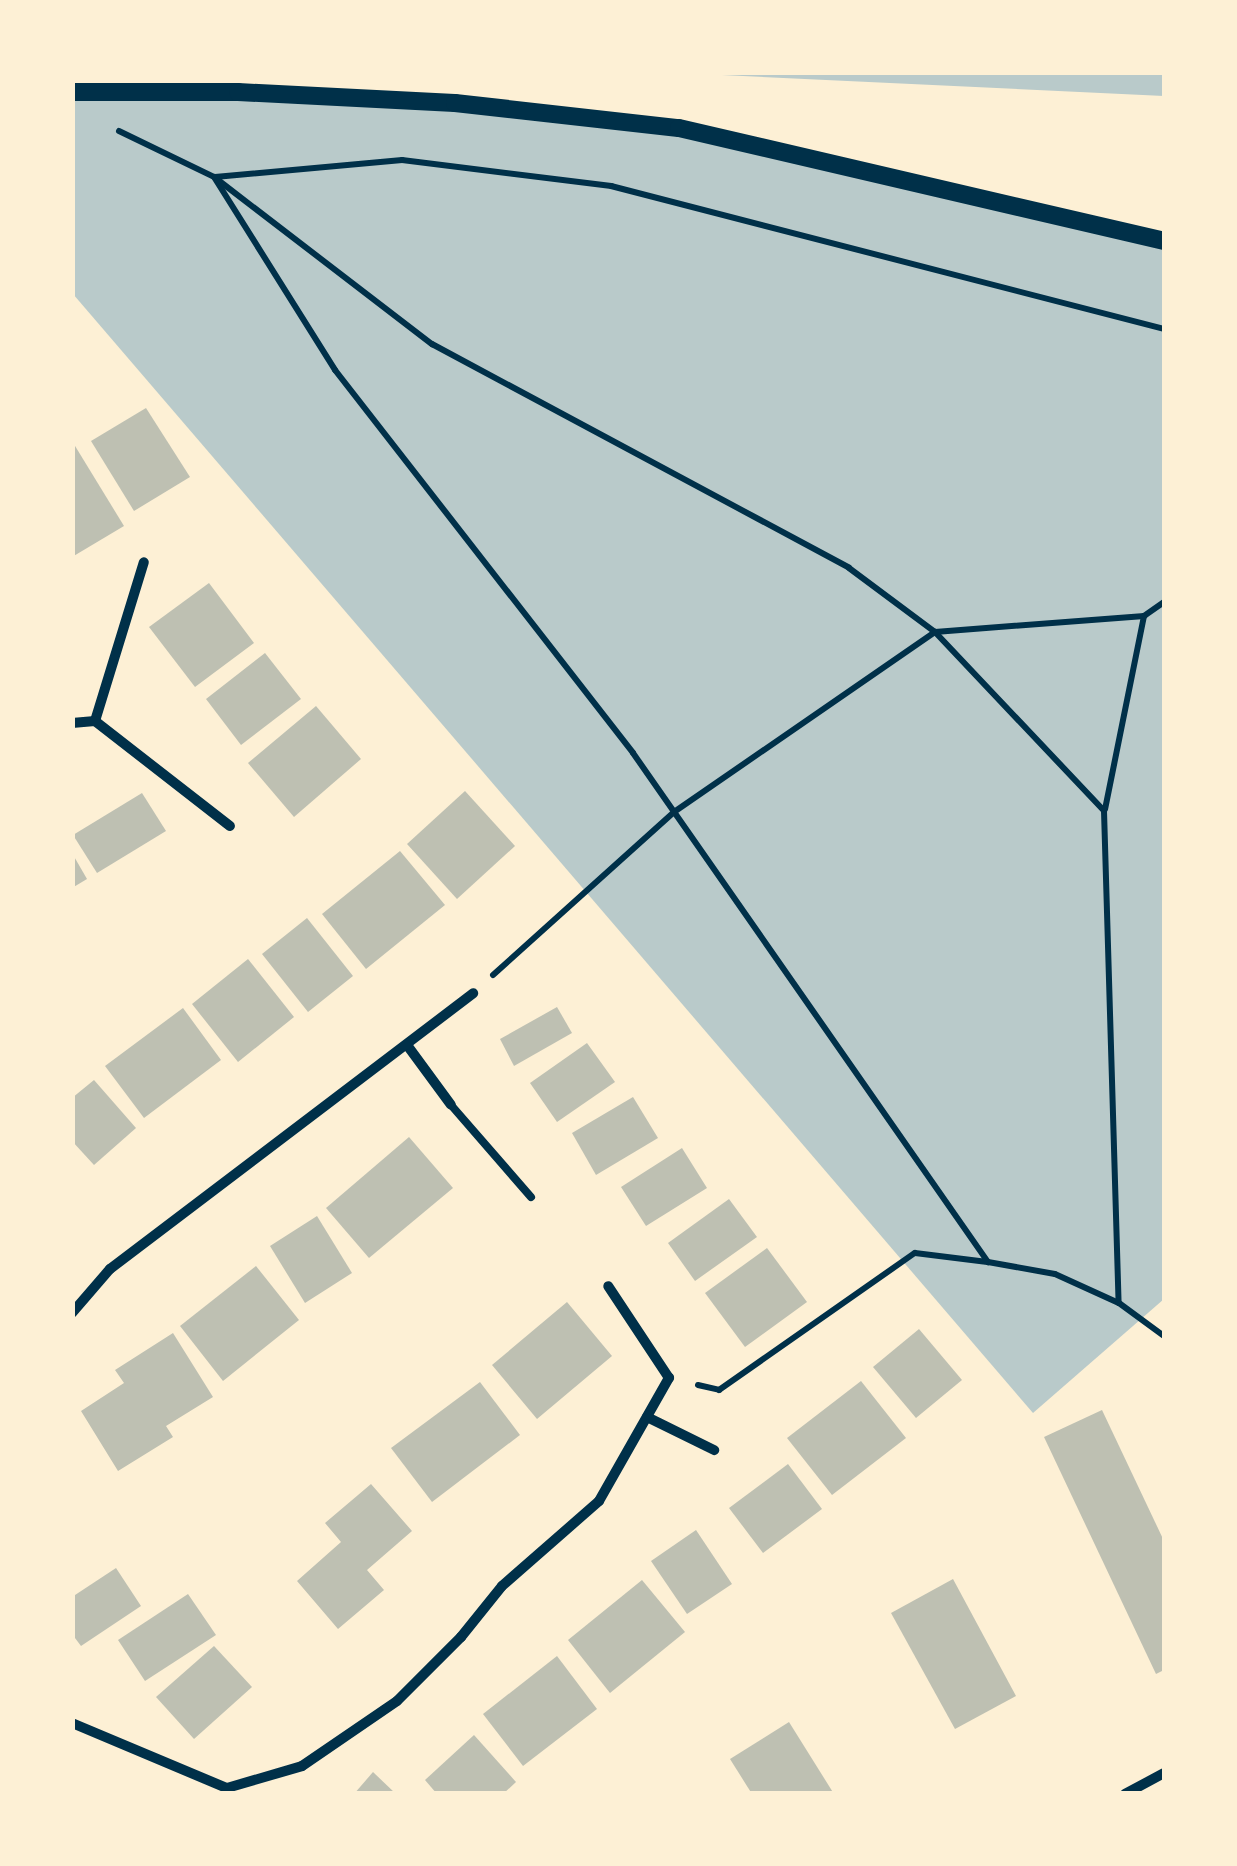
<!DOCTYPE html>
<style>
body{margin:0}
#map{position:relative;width:1237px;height:1866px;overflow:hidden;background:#fdf0d5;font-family:"Titillium Web",sans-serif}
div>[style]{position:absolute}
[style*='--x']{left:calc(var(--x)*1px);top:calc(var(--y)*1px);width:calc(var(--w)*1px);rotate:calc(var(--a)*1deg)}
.green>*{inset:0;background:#b9caca}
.building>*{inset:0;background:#bec0b2}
.path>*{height:6px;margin:-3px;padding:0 3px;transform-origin:3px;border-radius:3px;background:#003049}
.service>*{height:8px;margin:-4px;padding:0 4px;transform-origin:4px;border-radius:4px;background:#003049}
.minor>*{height:10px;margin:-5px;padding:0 5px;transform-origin:5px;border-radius:5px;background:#003049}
.tertiary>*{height:18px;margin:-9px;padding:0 9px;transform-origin:9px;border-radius:9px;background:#003049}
span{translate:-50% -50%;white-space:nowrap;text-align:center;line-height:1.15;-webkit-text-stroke:8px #fdf0d5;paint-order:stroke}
.frame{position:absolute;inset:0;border:75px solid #fdf0d5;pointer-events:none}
</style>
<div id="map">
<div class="green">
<i style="clip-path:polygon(1164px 72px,1164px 96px,680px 73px,680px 72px)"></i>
<i style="clip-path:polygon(72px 92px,238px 92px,679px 128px,1164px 241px,1164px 1299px,1033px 1413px,73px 294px)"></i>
</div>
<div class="building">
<i style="clip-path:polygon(146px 408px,190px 477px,134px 511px,91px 441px)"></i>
<i style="clip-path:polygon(72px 441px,124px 526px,72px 557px)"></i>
<i style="clip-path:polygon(209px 583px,254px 643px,195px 687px,149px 627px)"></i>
<i style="clip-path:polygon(265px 653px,301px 699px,241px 745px,206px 699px)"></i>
<i style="clip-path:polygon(316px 706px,361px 759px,294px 817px,248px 763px)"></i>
<i style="clip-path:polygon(465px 791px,515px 846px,457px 899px,407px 844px)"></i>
<i style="clip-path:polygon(142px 793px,166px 831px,97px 873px,73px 835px)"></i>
<i style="clip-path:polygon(400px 851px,445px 905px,366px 969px,322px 914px)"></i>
<i style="clip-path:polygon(72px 853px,87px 879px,72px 888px)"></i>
<i style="clip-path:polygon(307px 918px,353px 976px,308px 1012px,262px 954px)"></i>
<i style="clip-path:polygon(248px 959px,294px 1017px,238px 1062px,192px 1004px)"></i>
<i style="clip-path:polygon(557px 1007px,572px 1033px,514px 1066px,500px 1039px)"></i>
<i style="clip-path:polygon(183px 1008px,221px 1060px,144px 1118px,105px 1066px)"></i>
<i style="clip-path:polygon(587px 1043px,615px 1082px,557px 1122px,530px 1083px)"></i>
<i style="clip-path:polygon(94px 1080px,136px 1128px,94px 1165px,72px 1141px,72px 1098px)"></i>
<i style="clip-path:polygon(633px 1097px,658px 1138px,596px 1175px,572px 1133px)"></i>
<i style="clip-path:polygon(409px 1137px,453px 1188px,369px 1258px,326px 1208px)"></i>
<i style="clip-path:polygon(682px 1148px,707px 1188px,646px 1226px,621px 1187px)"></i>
<i style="clip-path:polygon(729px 1199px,757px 1237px,695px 1281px,668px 1243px)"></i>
<i style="clip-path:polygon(317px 1216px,352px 1273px,305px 1303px,270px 1246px)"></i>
<i style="clip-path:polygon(767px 1248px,807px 1302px,745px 1347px,705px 1293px)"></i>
<i style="clip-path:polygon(256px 1266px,299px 1320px,223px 1381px,180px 1326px)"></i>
<i style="clip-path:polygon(567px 1302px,612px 1356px,537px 1419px,492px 1365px)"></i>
<i style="clip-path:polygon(919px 1329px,962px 1380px,916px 1418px,873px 1367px)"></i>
<i style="clip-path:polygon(173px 1333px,213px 1397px,166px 1426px,173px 1437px,118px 1471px,81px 1411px,124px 1383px,115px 1370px)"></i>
<i style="clip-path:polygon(861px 1381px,906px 1438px,832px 1495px,787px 1438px)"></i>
<i style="clip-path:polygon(480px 1382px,520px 1435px,432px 1502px,391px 1448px)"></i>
<i style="clip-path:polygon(1102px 1410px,1164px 1541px,1164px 1670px,1156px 1674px,1044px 1437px)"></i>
<i style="clip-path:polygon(788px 1464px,822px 1509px,763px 1553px,729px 1508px)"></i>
<i style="clip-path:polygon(371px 1484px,412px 1531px,367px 1570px,384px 1590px,338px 1629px,297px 1581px,341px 1542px,325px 1523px)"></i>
<i style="clip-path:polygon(696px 1530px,732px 1584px,687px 1614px,651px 1561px)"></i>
<i style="clip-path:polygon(116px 1568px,141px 1606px,81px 1646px,72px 1634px,72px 1597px)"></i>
<i style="clip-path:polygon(953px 1579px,1016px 1696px,955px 1729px,891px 1613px)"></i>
<i style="clip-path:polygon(642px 1580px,685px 1632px,610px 1693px,568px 1640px)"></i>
<i style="clip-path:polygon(188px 1594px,216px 1635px,145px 1681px,118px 1640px)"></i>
<i style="clip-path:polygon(214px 1646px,252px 1687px,194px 1739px,156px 1697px)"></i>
<i style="clip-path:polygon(557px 1656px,597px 1709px,523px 1766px,483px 1714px)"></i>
<i style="clip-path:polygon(789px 1722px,834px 1794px,752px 1794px,730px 1759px)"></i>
<i style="clip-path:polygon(474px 1735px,516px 1782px,503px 1794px,437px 1794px,425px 1780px)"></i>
<i style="clip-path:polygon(373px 1772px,396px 1794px,354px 1794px)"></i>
</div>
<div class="path">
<i style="--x:119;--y:131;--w:106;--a:25.8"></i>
<i style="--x:214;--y:177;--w:228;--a:57.9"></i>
<i style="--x:335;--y:370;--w:485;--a:52.1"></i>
<i style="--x:633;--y:753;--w:621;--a:55.11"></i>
<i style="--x:988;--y:1262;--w:68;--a:10.2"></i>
<i style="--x:1055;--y:1274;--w:70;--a:24.4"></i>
<i style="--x:1119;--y:1303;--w:56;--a:36.3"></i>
<i style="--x:215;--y:177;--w:188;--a:-5.2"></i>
<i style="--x:402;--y:160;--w:211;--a:7.1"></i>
<i style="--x:611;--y:186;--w:571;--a:14.5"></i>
<i style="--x:218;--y:180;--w:270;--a:37.5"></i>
<i style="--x:432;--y:344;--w:473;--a:28.2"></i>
<i style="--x:849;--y:568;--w:107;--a:36.7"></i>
<i style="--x:935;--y:632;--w:246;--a:46.6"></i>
<i style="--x:1104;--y:811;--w:492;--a:88.3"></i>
<i style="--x:1144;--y:616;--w:24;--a:-35"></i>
<i style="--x:493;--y:975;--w:244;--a:-42"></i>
<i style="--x:674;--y:812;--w:317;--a:-34.6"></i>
<i style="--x:935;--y:632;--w:210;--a:-4.4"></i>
<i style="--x:1144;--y:616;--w:197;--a:101.4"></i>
<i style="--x:698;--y:1385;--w:22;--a:13"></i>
<i style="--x:719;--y:1390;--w:239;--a:-35"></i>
<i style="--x:915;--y:1253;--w:73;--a:7.1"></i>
</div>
<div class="service">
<i style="--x:451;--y:1105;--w:122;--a:49"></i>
</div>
<div class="minor">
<i style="--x:95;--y:721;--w:166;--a:-72.9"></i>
<i style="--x:72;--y:723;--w:23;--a:-5"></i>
<i style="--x:95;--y:721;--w:171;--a:37.9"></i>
<i style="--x:407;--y:1045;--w:74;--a:53.7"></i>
<i style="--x:72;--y:1313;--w:58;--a:-49.2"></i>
<i style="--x:110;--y:1269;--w:456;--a:-37.2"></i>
<i style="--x:647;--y:1417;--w:75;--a:26.2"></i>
<i style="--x:72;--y:1723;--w:168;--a:22.8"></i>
<i style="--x:227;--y:1788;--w:78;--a:-16.3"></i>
<i style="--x:302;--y:1766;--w:115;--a:-34.4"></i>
<i style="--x:397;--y:1701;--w:91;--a:-45"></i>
<i style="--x:461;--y:1637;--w:65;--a:-51.2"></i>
<i style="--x:502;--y:1586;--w:129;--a:-41.2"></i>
<i style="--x:599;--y:1501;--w:142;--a:-60.4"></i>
<i style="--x:669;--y:1378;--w:110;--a:-123.5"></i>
<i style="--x:1125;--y:1794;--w:44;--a:-28.3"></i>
</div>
<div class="tertiary">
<i style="--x:72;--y:92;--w:166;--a:0"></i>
<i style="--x:238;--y:92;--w:217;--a:2.9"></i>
<i style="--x:455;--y:103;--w:225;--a:6.4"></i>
<i style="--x:679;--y:128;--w:498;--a:13.1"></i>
</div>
<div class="frame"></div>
</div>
